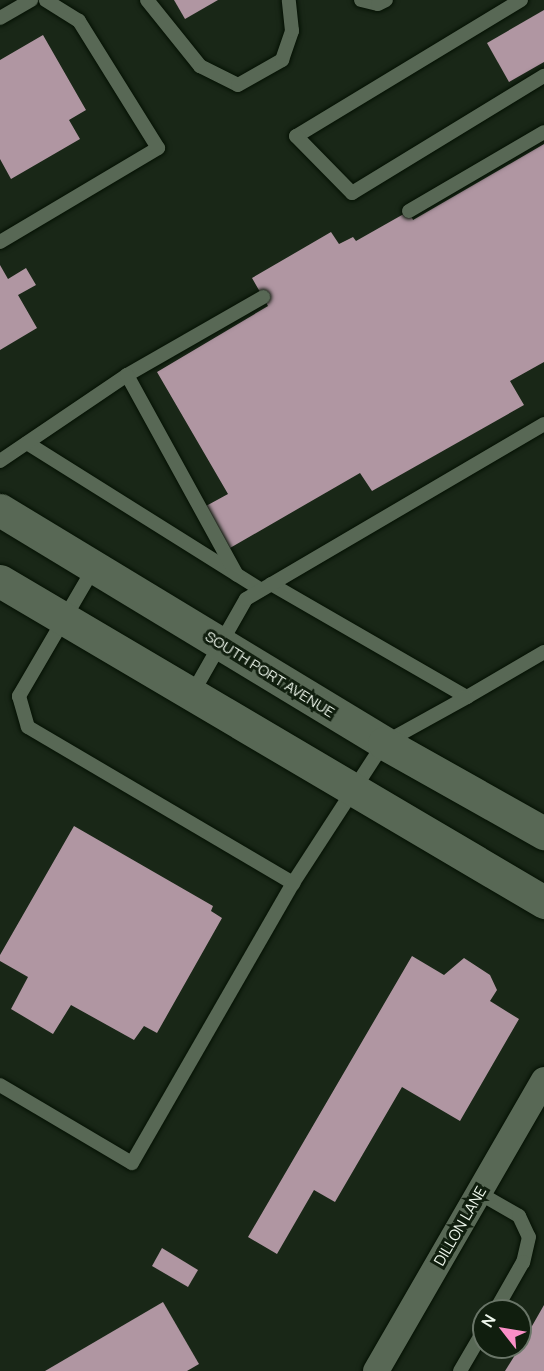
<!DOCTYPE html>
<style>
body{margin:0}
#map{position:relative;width:544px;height:1371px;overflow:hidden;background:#192717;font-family:Manrope,sans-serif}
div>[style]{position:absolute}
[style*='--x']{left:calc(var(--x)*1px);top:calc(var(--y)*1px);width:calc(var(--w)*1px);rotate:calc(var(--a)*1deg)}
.building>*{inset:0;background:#b096a2}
.roads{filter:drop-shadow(0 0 2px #041003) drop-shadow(0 0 2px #041003)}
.lane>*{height:14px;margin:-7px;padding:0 7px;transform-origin:7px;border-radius:7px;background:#586855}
.street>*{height:26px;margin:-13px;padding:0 13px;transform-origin:13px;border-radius:13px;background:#586855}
.secondary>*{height:33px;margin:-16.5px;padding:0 16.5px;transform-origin:16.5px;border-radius:16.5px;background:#586855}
span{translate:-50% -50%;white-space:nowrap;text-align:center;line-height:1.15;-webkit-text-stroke:6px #101e0e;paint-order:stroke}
.street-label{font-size:15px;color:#eff8ed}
.north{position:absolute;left:472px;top:1299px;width:60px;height:60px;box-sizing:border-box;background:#101e0e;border:2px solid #697567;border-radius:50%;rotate:301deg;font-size:16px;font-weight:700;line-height:24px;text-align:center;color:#eff8ed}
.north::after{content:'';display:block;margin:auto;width:21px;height:27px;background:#fa8fc7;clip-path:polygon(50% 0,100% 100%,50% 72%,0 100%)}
</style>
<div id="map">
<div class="building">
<i style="clip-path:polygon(174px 0,218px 0,185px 19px)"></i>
<i style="clip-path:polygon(544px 10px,544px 62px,509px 82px,487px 43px)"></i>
<i style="clip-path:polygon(43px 35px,86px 110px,69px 120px,80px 139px,11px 179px,0 159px,0 60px)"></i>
<i style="clip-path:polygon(544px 144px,544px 362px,510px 381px,524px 405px,372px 491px,360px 473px,230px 548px,206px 506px,228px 494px,157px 372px,268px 306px,252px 278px,331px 232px,339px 244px,353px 237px,356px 241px,409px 211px,413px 220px)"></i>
<i style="clip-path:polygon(0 265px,8px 279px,26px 268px,36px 285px,18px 295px,37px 328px,0 350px)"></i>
<i style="clip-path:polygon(74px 826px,213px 906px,211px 911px,222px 918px,157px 1033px,144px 1026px,134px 1040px,71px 1005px,53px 1034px,11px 1009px,28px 977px,0 961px,0 955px)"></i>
<i style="clip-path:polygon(412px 956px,444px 975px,464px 958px,490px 975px,497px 990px,490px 1001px,519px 1019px,460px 1121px,402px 1087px,335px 1202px,314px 1190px,277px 1254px,248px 1237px)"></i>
<i style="clip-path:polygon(162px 1248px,198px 1270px,188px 1287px,152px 1266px)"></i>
<i style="clip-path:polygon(163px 1302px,199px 1364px,187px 1371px,45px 1371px)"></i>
<i style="clip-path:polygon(544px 1305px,544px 1371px,505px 1371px,520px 1347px)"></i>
</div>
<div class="roads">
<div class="lane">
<i style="--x:147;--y:0;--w:85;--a:51.2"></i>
<i style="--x:200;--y:66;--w:42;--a:26.6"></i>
<i style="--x:238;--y:85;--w:51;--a:-29.6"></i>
<i style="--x:282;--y:60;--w:31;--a:-71"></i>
<i style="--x:292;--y:31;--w:31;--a:-96"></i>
<i style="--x:361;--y:0;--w:17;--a:13"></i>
<i style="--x:378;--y:4;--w:9;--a:-27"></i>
<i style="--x:521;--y:0;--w:263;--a:148.8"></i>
<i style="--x:296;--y:136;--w:80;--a:45.5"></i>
<i style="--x:352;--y:193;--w:225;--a:-31.4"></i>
<i style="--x:0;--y:18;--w:36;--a:-30"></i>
<i style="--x:409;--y:211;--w:156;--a:-30.3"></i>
<i style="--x:0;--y:242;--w:184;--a:-30.7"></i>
<i style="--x:158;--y:148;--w:150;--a:-121.9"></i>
<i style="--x:79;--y:21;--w:39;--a:-148"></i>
<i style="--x:127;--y:375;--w:157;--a:-29.8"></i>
<i style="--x:27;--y:443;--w:276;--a:32.1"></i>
<i style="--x:0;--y:461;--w:153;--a:-34.1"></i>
<i style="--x:127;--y:375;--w:228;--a:61.2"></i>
<i style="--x:95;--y:566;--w:151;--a:120.3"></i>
<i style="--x:19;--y:696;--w:32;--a:74"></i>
<i style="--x:28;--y:727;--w:308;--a:30.5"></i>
<i style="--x:271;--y:584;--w:226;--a:30"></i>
<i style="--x:467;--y:697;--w:89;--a:-30.3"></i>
<i style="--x:192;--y:694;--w:109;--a:-60.4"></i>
<i style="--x:246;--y:599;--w:346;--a:-30.4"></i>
<i style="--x:0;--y:1085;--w:153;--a:30.6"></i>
<i style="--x:132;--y:1163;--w:323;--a:-60.1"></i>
<i style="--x:293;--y:883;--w:167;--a:-57"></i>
<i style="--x:384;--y:743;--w:95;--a:-29"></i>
<i style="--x:479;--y:1193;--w:46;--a:29.9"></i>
<i style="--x:519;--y:1216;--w:23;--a:65"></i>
<i style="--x:529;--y:1237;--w:26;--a:103"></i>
<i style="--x:523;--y:1262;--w:56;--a:119.7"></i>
<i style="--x:460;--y:1371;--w:48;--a:-59.7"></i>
</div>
<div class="street">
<i style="--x:376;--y:1371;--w:336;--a:-60"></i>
</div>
<div class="secondary">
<i style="--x:0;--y:510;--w:449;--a:31.2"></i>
<i style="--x:384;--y:743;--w:184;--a:29.4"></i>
<i style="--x:0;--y:581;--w:632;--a:30.54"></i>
</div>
</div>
<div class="street-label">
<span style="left:270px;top:674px;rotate:32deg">SOUTH PORT AVENUE</span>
<span style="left:460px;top:1226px;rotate:-60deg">DILLON LANE</span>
</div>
<div class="north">N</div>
</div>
